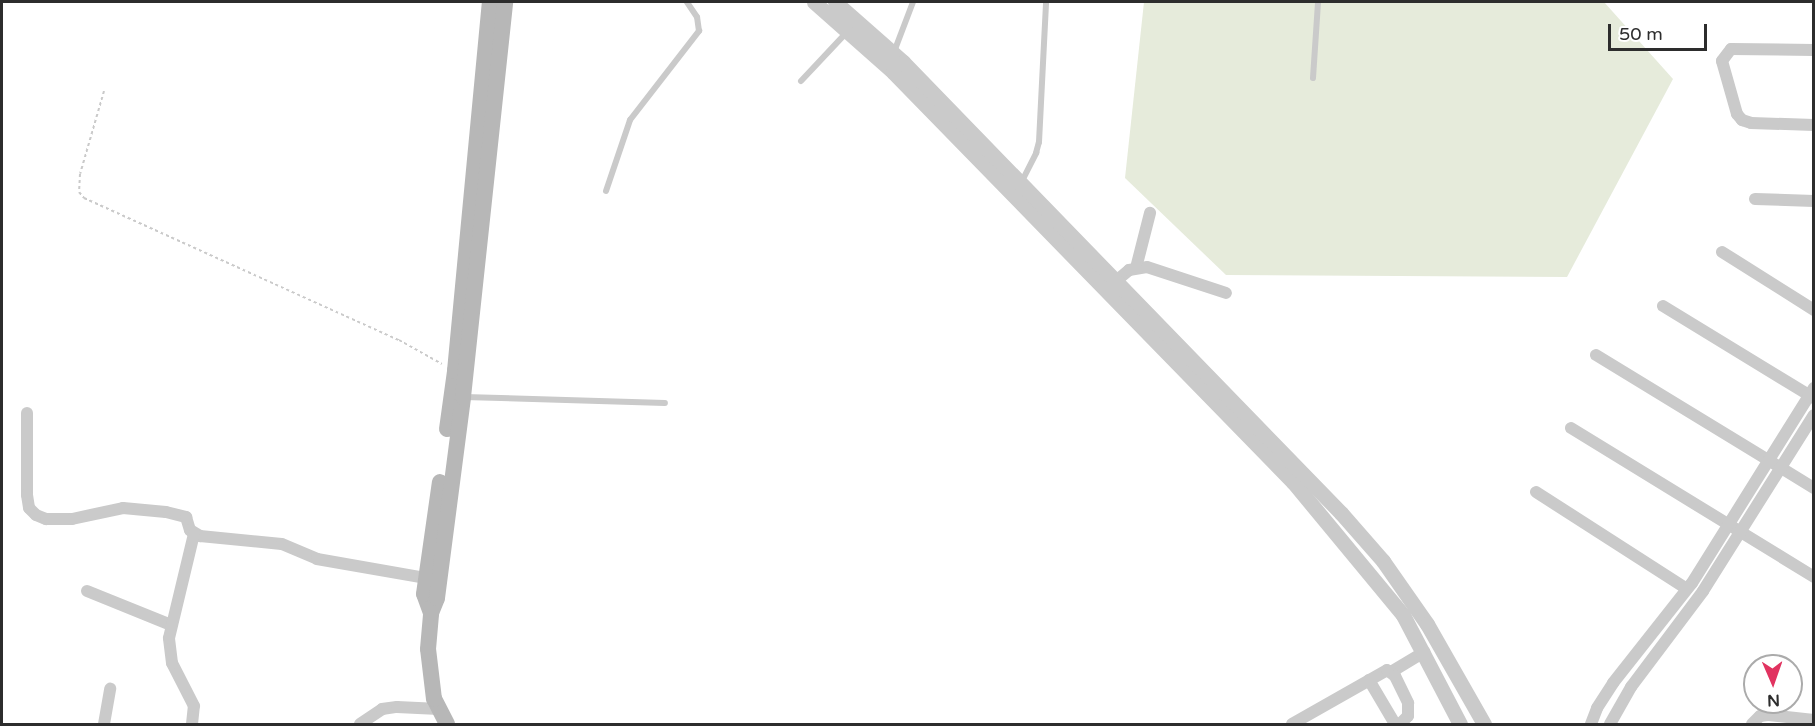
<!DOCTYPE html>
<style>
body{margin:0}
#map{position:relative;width:1815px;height:726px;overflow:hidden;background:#fff;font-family:"Varela Round",sans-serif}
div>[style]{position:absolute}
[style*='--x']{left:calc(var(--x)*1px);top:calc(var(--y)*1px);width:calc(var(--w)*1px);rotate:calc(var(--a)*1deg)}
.green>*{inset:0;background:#e6ebdb}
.path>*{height:2px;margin-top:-1px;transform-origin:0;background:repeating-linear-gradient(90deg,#cacaca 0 3px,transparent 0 6px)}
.service>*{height:6px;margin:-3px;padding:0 3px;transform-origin:3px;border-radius:3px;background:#cacaca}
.minor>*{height:12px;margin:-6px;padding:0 6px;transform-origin:6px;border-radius:6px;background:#cacaca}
.tertiary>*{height:15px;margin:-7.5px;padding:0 7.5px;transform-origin:7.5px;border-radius:7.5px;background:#cacaca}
.secondary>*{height:16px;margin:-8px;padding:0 8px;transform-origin:8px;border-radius:8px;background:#b7b7b7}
span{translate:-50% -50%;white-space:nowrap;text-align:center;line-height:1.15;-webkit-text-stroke:6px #fff;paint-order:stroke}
.frame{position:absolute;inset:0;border:3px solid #2d2d2d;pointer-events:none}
.north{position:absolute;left:1743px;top:654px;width:60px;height:60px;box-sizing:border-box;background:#fff;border:2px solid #ababab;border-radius:50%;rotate:178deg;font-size:16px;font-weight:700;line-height:24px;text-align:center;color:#2d2d2d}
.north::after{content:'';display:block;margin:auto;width:21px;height:27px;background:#e13360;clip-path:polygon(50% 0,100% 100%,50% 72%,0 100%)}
.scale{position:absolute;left:1608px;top:24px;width:99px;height:27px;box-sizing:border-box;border:3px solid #2d2d2d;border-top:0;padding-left:8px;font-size:18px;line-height:21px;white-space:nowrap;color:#2d2d2d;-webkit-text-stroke:4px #fff;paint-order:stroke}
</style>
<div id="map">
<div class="green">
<i style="clip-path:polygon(1144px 2px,1604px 2px,1673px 79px,1567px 277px,1226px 275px,1125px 178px)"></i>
</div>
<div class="path">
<i style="--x:104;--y:91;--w:86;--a:106.1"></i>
<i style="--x:80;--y:174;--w:18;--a:93"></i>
<i style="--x:79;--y:192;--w:8;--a:50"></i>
<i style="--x:84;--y:198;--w:346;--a:24.3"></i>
<i style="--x:399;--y:340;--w:49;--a:29.2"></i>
</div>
<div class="service">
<i style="--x:894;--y:52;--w:53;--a:-69.2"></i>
<i style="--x:1313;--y:78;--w:76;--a:-86.2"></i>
<i style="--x:801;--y:81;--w:66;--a:-46.8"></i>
<i style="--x:1021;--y:183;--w:34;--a:-63"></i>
<i style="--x:1036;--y:153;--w:11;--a:-75"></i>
<i style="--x:1039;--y:142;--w:140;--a:-87.1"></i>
<i style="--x:606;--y:191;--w:75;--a:-71.3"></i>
<i style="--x:630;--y:120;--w:113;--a:-52.2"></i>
<i style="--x:699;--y:31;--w:14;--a:-98"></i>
<i style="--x:697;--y:17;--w:18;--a:-124"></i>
<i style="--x:464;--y:397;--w:201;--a:1.7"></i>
</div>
<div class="minor">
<i style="--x:1814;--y:50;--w:83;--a:-179.3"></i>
<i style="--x:1731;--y:49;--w:15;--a:127"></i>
<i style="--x:1722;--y:61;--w:55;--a:74.2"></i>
<i style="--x:1737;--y:114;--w:8;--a:50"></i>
<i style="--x:1742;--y:120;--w:9;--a:18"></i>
<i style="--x:1751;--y:123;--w:63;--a:1.8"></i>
<i style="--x:1755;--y:199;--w:59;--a:1.9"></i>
<i style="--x:1722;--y:252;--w:109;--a:32.2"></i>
<i style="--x:1136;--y:268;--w:57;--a:-75.7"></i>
<i style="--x:1116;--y:281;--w:17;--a:-40"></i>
<i style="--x:1129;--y:270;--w:18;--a:-9"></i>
<i style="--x:1147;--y:267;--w:83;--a:18.2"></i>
<i style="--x:1663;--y:306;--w:177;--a:31.4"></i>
<i style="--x:1596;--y:355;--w:255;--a:31.4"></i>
<i style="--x:27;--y:413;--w:82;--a:90"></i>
<i style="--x:27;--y:495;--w:13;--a:81"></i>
<i style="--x:29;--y:508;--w:10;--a:45"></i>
<i style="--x:36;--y:515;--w:11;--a:22"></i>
<i style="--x:46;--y:519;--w:26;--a:0"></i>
<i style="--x:72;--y:519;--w:52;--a:-12.2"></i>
<i style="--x:123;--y:508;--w:43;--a:5.3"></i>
<i style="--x:166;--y:512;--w:21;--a:14"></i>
<i style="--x:186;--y:517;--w:14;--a:73"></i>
<i style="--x:190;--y:530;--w:12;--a:31"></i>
<i style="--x:200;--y:536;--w:82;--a:5.6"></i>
<i style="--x:282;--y:544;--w:38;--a:23"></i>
<i style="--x:317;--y:559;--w:111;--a:9.9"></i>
<i style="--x:1571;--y:428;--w:285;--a:31.5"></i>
<i style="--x:1536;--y:492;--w:179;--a:32.7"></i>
<i style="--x:87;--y:591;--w:91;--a:22"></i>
<i style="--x:1391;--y:672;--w:39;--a:-31"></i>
<i style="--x:1369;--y:680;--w:51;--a:59.4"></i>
<i style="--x:104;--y:724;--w:36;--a:-80"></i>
<i style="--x:192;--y:724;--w:18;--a:-84"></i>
<i style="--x:194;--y:706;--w:48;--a:-117.1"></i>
<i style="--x:172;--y:663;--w:25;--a:-97"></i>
<i style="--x:169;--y:638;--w:107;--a:-76.5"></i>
<i style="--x:360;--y:724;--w:27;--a:-34"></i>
<i style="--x:382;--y:709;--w:15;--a:-8"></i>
<i style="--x:397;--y:707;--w:42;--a:2.7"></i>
<i style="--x:1292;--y:724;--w:109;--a:-29.6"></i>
<i style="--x:1387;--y:670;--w:10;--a:37"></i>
<i style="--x:1395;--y:676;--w:30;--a:64"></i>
<i style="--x:1408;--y:703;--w:13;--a:90"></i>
<i style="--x:1408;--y:716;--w:11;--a:135"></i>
<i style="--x:1591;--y:724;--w:17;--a:-69"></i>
<i style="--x:1597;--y:708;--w:30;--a:-57"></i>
<i style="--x:1613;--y:683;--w:127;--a:-51.7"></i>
<i style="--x:1692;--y:583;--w:230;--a:-58"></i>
<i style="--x:1610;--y:724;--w:43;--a:-60.4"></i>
<i style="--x:1631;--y:687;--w:120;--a:-53.1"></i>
<i style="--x:1703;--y:591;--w:208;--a:-57.8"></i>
<i style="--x:1752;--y:724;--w:11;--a:-45"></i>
<i style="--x:1760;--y:716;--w:8;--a:-7"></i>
<i style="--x:1768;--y:715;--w:46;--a:6.2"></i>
</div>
<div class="tertiary">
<i style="--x:814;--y:2;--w:106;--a:41.5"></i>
<i style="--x:893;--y:72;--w:573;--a:45.71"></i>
<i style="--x:1293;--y:482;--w:173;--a:50.4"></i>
<i style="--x:1403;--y:615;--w:123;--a:62.4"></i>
<i style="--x:835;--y:2;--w:91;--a:41.4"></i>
<i style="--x:903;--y:62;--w:629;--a:45.84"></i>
<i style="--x:1341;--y:513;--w:64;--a:48.8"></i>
<i style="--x:1383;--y:561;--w:77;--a:55.1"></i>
<i style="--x:1427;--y:624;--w:115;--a:60.3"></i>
</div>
<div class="secondary">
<i style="--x:447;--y:429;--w:59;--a:-82.1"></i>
<i style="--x:455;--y:371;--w:371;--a:-84.6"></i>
<i style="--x:431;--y:613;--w:20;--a:-110"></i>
<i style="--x:424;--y:594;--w:113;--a:-81.9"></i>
<i style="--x:447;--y:724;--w:28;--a:-117"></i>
<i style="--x:434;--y:699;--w:50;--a:-96.8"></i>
<i style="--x:428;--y:649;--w:36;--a:-85"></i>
<i style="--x:431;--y:613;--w:16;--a:-68"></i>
<i style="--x:437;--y:598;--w:203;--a:-82.6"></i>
<i style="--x:463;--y:397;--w:397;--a:-83.9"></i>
</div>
<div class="frame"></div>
<div class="north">N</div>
<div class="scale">50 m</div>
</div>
